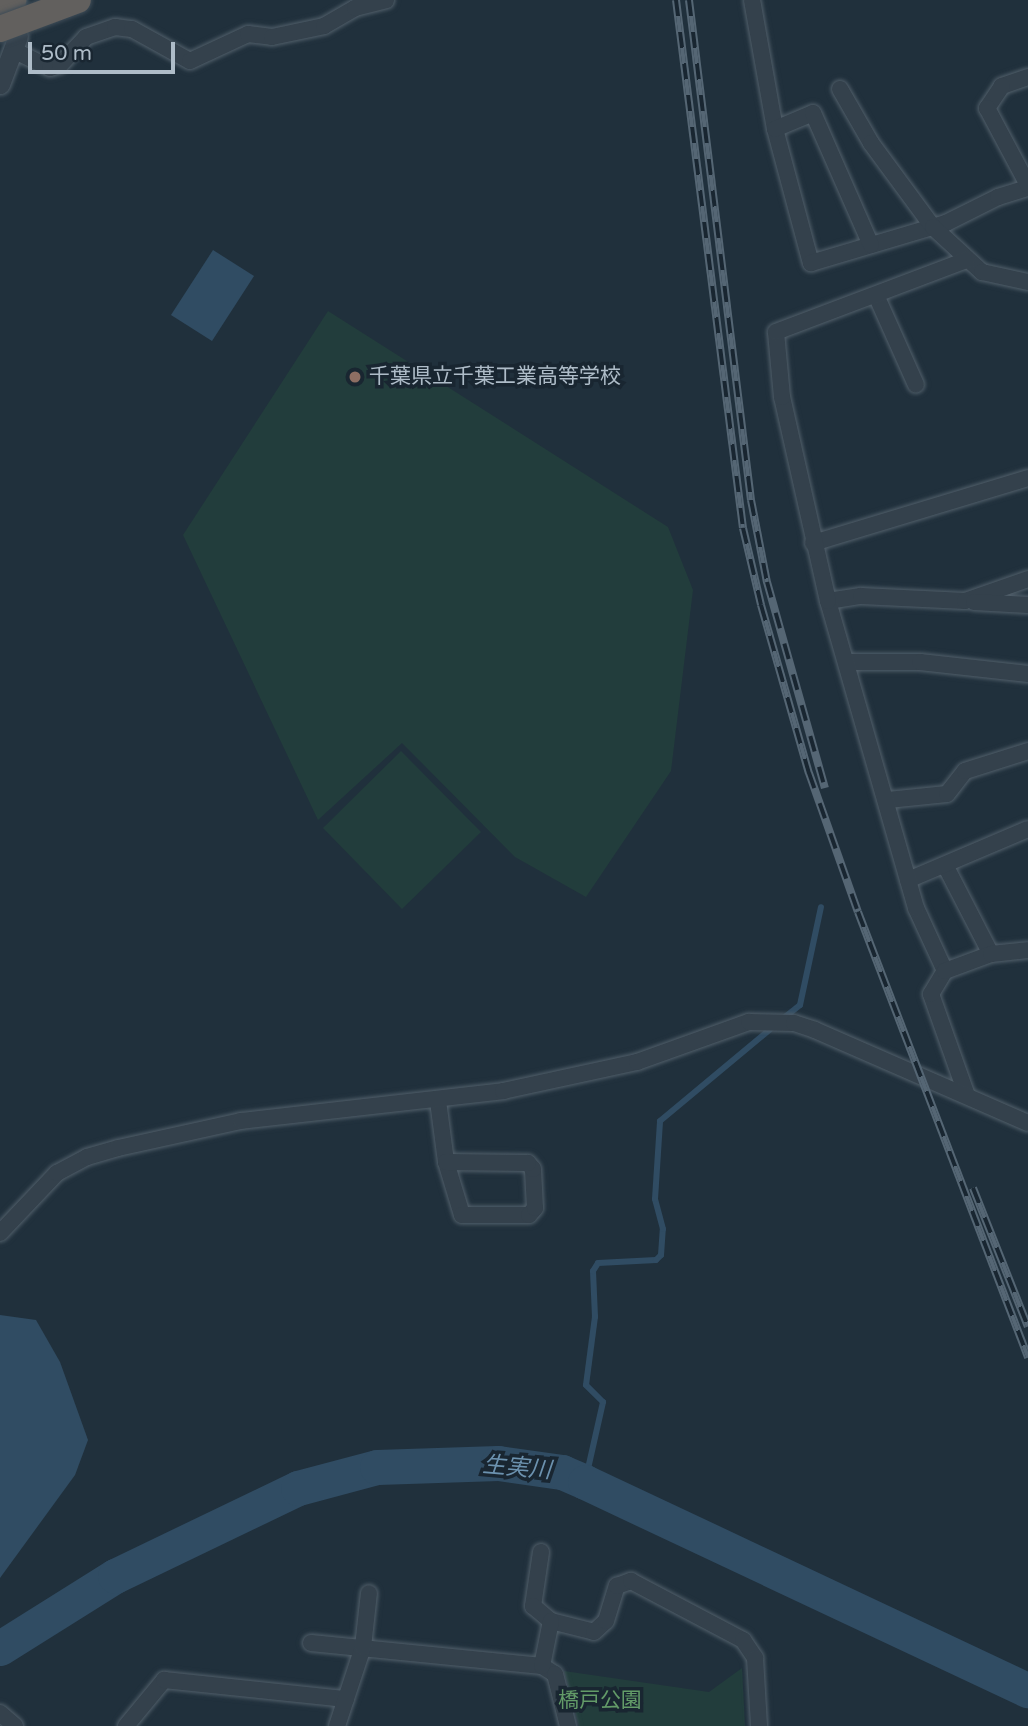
<!DOCTYPE html>
<meta charset="utf-8">
<style>
body{margin:0}
#map{position:relative;width:1028px;height:1726px;overflow:hidden;background:#20303c;font-family:"Varela Round","Noto Sans JP",sans-serif}
div>[style]{position:absolute}
[style*='--x']{left:calc(var(--x)*1px);top:calc(var(--y)*1px);width:calc(var(--w)*1px);rotate:calc(var(--a)*1deg)}
.green>*{inset:0;background:#223d3c}
.water>*{inset:0;background:#304c63}
.stream>*{height:6px;margin:-3px;padding:0 3px;transform-origin:3px;border-radius:3px;background:#304c63}
.river>*{height:35px;margin:-17.5px;padding:0 17.5px;transform-origin:17.5px;border-radius:17.5px;background:#304c63}
.roads{filter:drop-shadow(0 0 2px #515f6a) drop-shadow(0 0 2px #515f6a)}
.minor>*{height:16px;margin:-8px;padding:0 8px;transform-origin:8px;border-radius:8px;background:#34414c}
.tertiary>*{height:19px;margin:-9.5px;padding:0 9.5px;transform-origin:9.5px;border-radius:9.5px;background:#34414c}
.trunk>*{height:26px;margin:-13px;padding:0 13px;transform-origin:13px;border-radius:13px;background:#62605e}
.rail>*{height:8px;margin-top:-4px;transform-origin:0;background:repeating-linear-gradient(90deg,#192631 0 16px,#556674 0 32px);box-sizing:border-box;border-block:2px solid #556674}
.bridges{filter:drop-shadow(0 0 2px #3e4c57) drop-shadow(0 0 2px #3e4c57)}
.trunk-bridge>*{height:26px;margin:-13px;padding:0 13px;transform-origin:13px;border-radius:13px;background:#62605e}
.dots>*{width:19px;height:19px;translate:-50% -50%;box-sizing:border-box;border:4px solid #192631;border-radius:50%}
span{translate:-50% -50%;white-space:nowrap;text-align:center;line-height:1.15;-webkit-text-stroke:7px #192631;paint-order:stroke}
.poi-label{font-size:21px;color:#aebcc8}
.left{translate:0 -50%;text-align:left}
.park-label{font-size:21px;color:#639b68}
.water-label{font-size:23px;color:#6c92af;font-style:italic}
.scale{position:absolute;left:28px;top:42px;width:147px;height:32px;box-sizing:border-box;border:4px solid #aebcc8;border-top:0;padding-left:9px;font-size:21px;line-height:24px;white-space:nowrap;color:#aebcc8;-webkit-text-stroke:5px #192631;paint-order:stroke}
</style>
<div id="map">
<div class="green">
<i style="clip-path:polygon(328px 311px,668px 527px,693px 590px,671px 771px,586px 897px,515px 857px,402px 743px,318px 820px,183px 535px)"></i>
<i style="clip-path:polygon(401px 751px,481px 832px,402px 909px,323px 828px)"></i>
<i style="clip-path:polygon(742px 1668px,745px 1726px,579px 1726px,564px 1671px,709px 1692px)"></i>
</div>
<div class="water">
<i style="clip-path:polygon(213px 250px,254px 276px,212px 341px,171px 315px)"></i>
<i style="clip-path:polygon(0 1315px,36px 1320px,60px 1362px,88px 1440px,75px 1475px,0 1578px)"></i>
</div>
<div class="stream">
<i style="--x:781;--y:1020;--w:24;--a:-38"></i>
<i style="--x:800;--y:1005;--w:100;--a:-77.9"></i>
<i style="--x:585;--y:1482;--w:82;--a:-77.3"></i>
<i style="--x:603;--y:1402;--w:24;--a:-135"></i>
<i style="--x:586;--y:1385;--w:69;--a:-82.5"></i>
<i style="--x:595;--y:1317;--w:46;--a:-92.5"></i>
<i style="--x:593;--y:1271;--w:9;--a:-58"></i>
<i style="--x:598;--y:1263;--w:58;--a:-3"></i>
<i style="--x:656;--y:1260;--w:7;--a:-45"></i>
<i style="--x:661;--y:1255;--w:26;--a:-86"></i>
<i style="--x:663;--y:1229;--w:31;--a:-105"></i>
<i style="--x:655;--y:1199;--w:78;--a:-86.3"></i>
<i style="--x:660;--y:1121;--w:147;--a:-39.8"></i>
</div>
<div class="river">
<i style="--x:0;--y:1648;--w:136;--a:-32.1"></i>
<i style="--x:115;--y:1576;--w:203;--a:-25.7"></i>
<i style="--x:298;--y:1488;--w:82;--a:-14.9"></i>
<i style="--x:377;--y:1467;--w:121;--a:-1.9"></i>
<i style="--x:498;--y:1463;--w:65;--a:8"></i>
<i style="--x:562;--y:1472;--w:25;--a:23"></i>
<i style="--x:585;--y:1482;--w:489;--a:25.2"></i>
</div>
<div class="roads">
<div class="minor">
<i style="--x:752;--y:0;--w:131;--a:79.9"></i>
<i style="--x:775;--y:129;--w:139;--a:75"></i>
<i style="--x:811;--y:263;--w:141;--a:-16.5"></i>
<i style="--x:946;--y:223;--w:58;--a:-26.6"></i>
<i style="--x:998;--y:197;--w:31;--a:-17"></i>
<i style="--x:13;--y:50;--w:41;--a:25.9"></i>
<i style="--x:50;--y:68;--w:10;--a:-17"></i>
<i style="--x:60;--y:65;--w:38;--a:-47"></i>
<i style="--x:86;--y:37;--w:31;--a:-19"></i>
<i style="--x:115;--y:27;--w:17;--a:7"></i>
<i style="--x:132;--y:29;--w:66;--a:28.9"></i>
<i style="--x:190;--y:61;--w:64;--a:-25"></i>
<i style="--x:248;--y:34;--w:24;--a:7"></i>
<i style="--x:272;--y:37;--w:53;--a:-11.9"></i>
<i style="--x:324;--y:26;--w:36;--a:-30"></i>
<i style="--x:355;--y:8;--w:32;--a:-14"></i>
<i style="--x:1028;--y:77;--w:28;--a:161"></i>
<i style="--x:1002;--y:86;--w:27;--a:124"></i>
<i style="--x:987;--y:108;--w:87;--a:62"></i>
<i style="--x:840;--y:89;--w:62;--a:60.1"></i>
<i style="--x:871;--y:143;--w:104;--a:53.6"></i>
<i style="--x:933;--y:227;--w:67;--a:42.6"></i>
<i style="--x:982;--y:272;--w:47;--a:12.3"></i>
<i style="--x:775;--y:129;--w:41;--a:-22.8"></i>
<i style="--x:813;--y:113;--w:144;--a:66.3"></i>
<i style="--x:876;--y:295;--w:98;--a:66"></i>
<i style="--x:813;--y:543;--w:225;--a:-16.8"></i>
<i style="--x:828;--y:601;--w:33;--a:-9"></i>
<i style="--x:861;--y:596;--w:104;--a:2.8"></i>
<i style="--x:965;--y:601;--w:67;--a:-19.2"></i>
<i style="--x:974;--y:602;--w:54;--a:3.2"></i>
<i style="--x:846;--y:662;--w:74;--a:0"></i>
<i style="--x:920;--y:662;--w:109;--a:6.3"></i>
<i style="--x:888;--y:800;--w:59;--a:-5.8"></i>
<i style="--x:947;--y:794;--w:29;--a:-52"></i>
<i style="--x:965;--y:771;--w:66;--a:-17.6"></i>
<i style="--x:945;--y:865;--w:100;--a:62.7"></i>
<i style="--x:908;--y:880;--w:130;--a:-23"></i>
<i style="--x:945;--y:971;--w:69;--a:-114.7"></i>
<i style="--x:916;--y:908;--w:319;--a:-106"></i>
<i style="--x:828;--y:601;--w:209;--a:-102.7"></i>
<i style="--x:782;--y:397;--w:65;--a:-95.3"></i>
<i style="--x:776;--y:332;--w:204;--a:-20.7"></i>
<i style="--x:966;--y:1093;--w:105;--a:-109.5"></i>
<i style="--x:931;--y:994;--w:27;--a:-59"></i>
<i style="--x:945;--y:971;--w:49;--a:-20.3"></i>
<i style="--x:991;--y:954;--w:37;--a:-6"></i>
<i style="--x:438;--y:1101;--w:62;--a:82.5"></i>
<i style="--x:446;--y:1162;--w:55;--a:73.2"></i>
<i style="--x:462;--y:1215;--w:67;--a:0"></i>
<i style="--x:529;--y:1215;--w:9;--a:-49"></i>
<i style="--x:535;--y:1208;--w:39;--a:-93"></i>
<i style="--x:533;--y:1169;--w:8;--a:-130"></i>
<i style="--x:528;--y:1163;--w:82;--a:-179.3"></i>
<i style="--x:0;--y:1233;--w:83;--a:-46.5"></i>
<i style="--x:57;--y:1173;--w:34;--a:-28"></i>
<i style="--x:87;--y:1157;--w:32;--a:-16"></i>
<i style="--x:118;--y:1148;--w:126;--a:-12.4"></i>
<i style="--x:241;--y:1121;--w:264;--a:-6.5"></i>
<i style="--x:503;--y:1091;--w:137;--a:-12.2"></i>
<i style="--x:637;--y:1062;--w:119;--a:-19.7"></i>
<i style="--x:749;--y:1022;--w:45;--a:1.3"></i>
<i style="--x:794;--y:1023;--w:22;--a:18"></i>
<i style="--x:815;--y:1030;--w:232;--a:23.6"></i>
<i style="--x:541;--y:1552;--w:55;--a:98.4"></i>
<i style="--x:533;--y:1606;--w:23;--a:40"></i>
<i style="--x:551;--y:1621;--w:44;--a:14.3"></i>
<i style="--x:594;--y:1632;--w:16;--a:-43"></i>
<i style="--x:606;--y:1621;--w:37;--a:-73"></i>
<i style="--x:617;--y:1586;--w:15;--a:-20"></i>
<i style="--x:631;--y:1581;--w:127;--a:27.8"></i>
<i style="--x:743;--y:1640;--w:22;--a:56"></i>
<i style="--x:755;--y:1658;--w:68;--a:86.6"></i>
<i style="--x:311;--y:1643;--w:232;--a:5.7"></i>
<i style="--x:542;--y:1666;--w:15;--a:32"></i>
<i style="--x:555;--y:1674;--w:54;--a:76"></i>
<i style="--x:542;--y:1666;--w:46;--a:-78.7"></i>
<i style="--x:0;--y:1713;--w:20;--a:41"></i>
<i style="--x:126;--y:1726;--w:60;--a:-50.4"></i>
<i style="--x:164;--y:1680;--w:183;--a:6"></i>
<i style="--x:337;--y:1726;--w:83;--a:-71.8"></i>
<i style="--x:363;--y:1647;--w:54;--a:-83.7"></i>
</div>
<div class="tertiary">
<i style="--x:0;--y:84;--w:51;--a:-69.4"></i>
</div>
<div class="trunk">
<i style="--x:0;--y:4;--w:14;--a:-17"></i>
</div>
</div>
<div class="rail">
<i style="--x:676;--y:0;--w:532;--a:82.77"></i>
<i style="--x:743;--y:528;--w:79;--a:76.8"></i>
<i style="--x:761;--y:605;--w:175;--a:74.1"></i>
<i style="--x:809;--y:773;--w:147;--a:70.6"></i>
<i style="--x:858;--y:912;--w:477;--a:69.1"></i>
<i style="--x:689;--y:0;--w:504;--a:82.93"></i>
<i style="--x:751;--y:500;--w:84;--a:79"></i>
<i style="--x:767;--y:582;--w:214;--a:74.3"></i>
<i style="--x:973;--y:1188;--w:149;--a:68.4"></i>
</div>
<div class="bridges">
<div class="trunk-bridge">
<i style="--x:0;--y:29;--w:83;--a:-20.4"></i>
</div>
</div>
<div class="dots">
<i style="left:355px;top:377px;background:#8d6e63"></i>
</div>
<div class="poi-label">
<span class="left" style="left:369px;top:377px">千葉県立千葉工業高等学校</span>
</div>
<div class="park-label">
<span style="left:600px;top:1701px">橋戸公園</span>
</div>
<div class="water-label">
<span style="left:517px;top:1468px;rotate:5deg">生実川</span>
</div>
<div class="scale">50 m</div>
</div>
